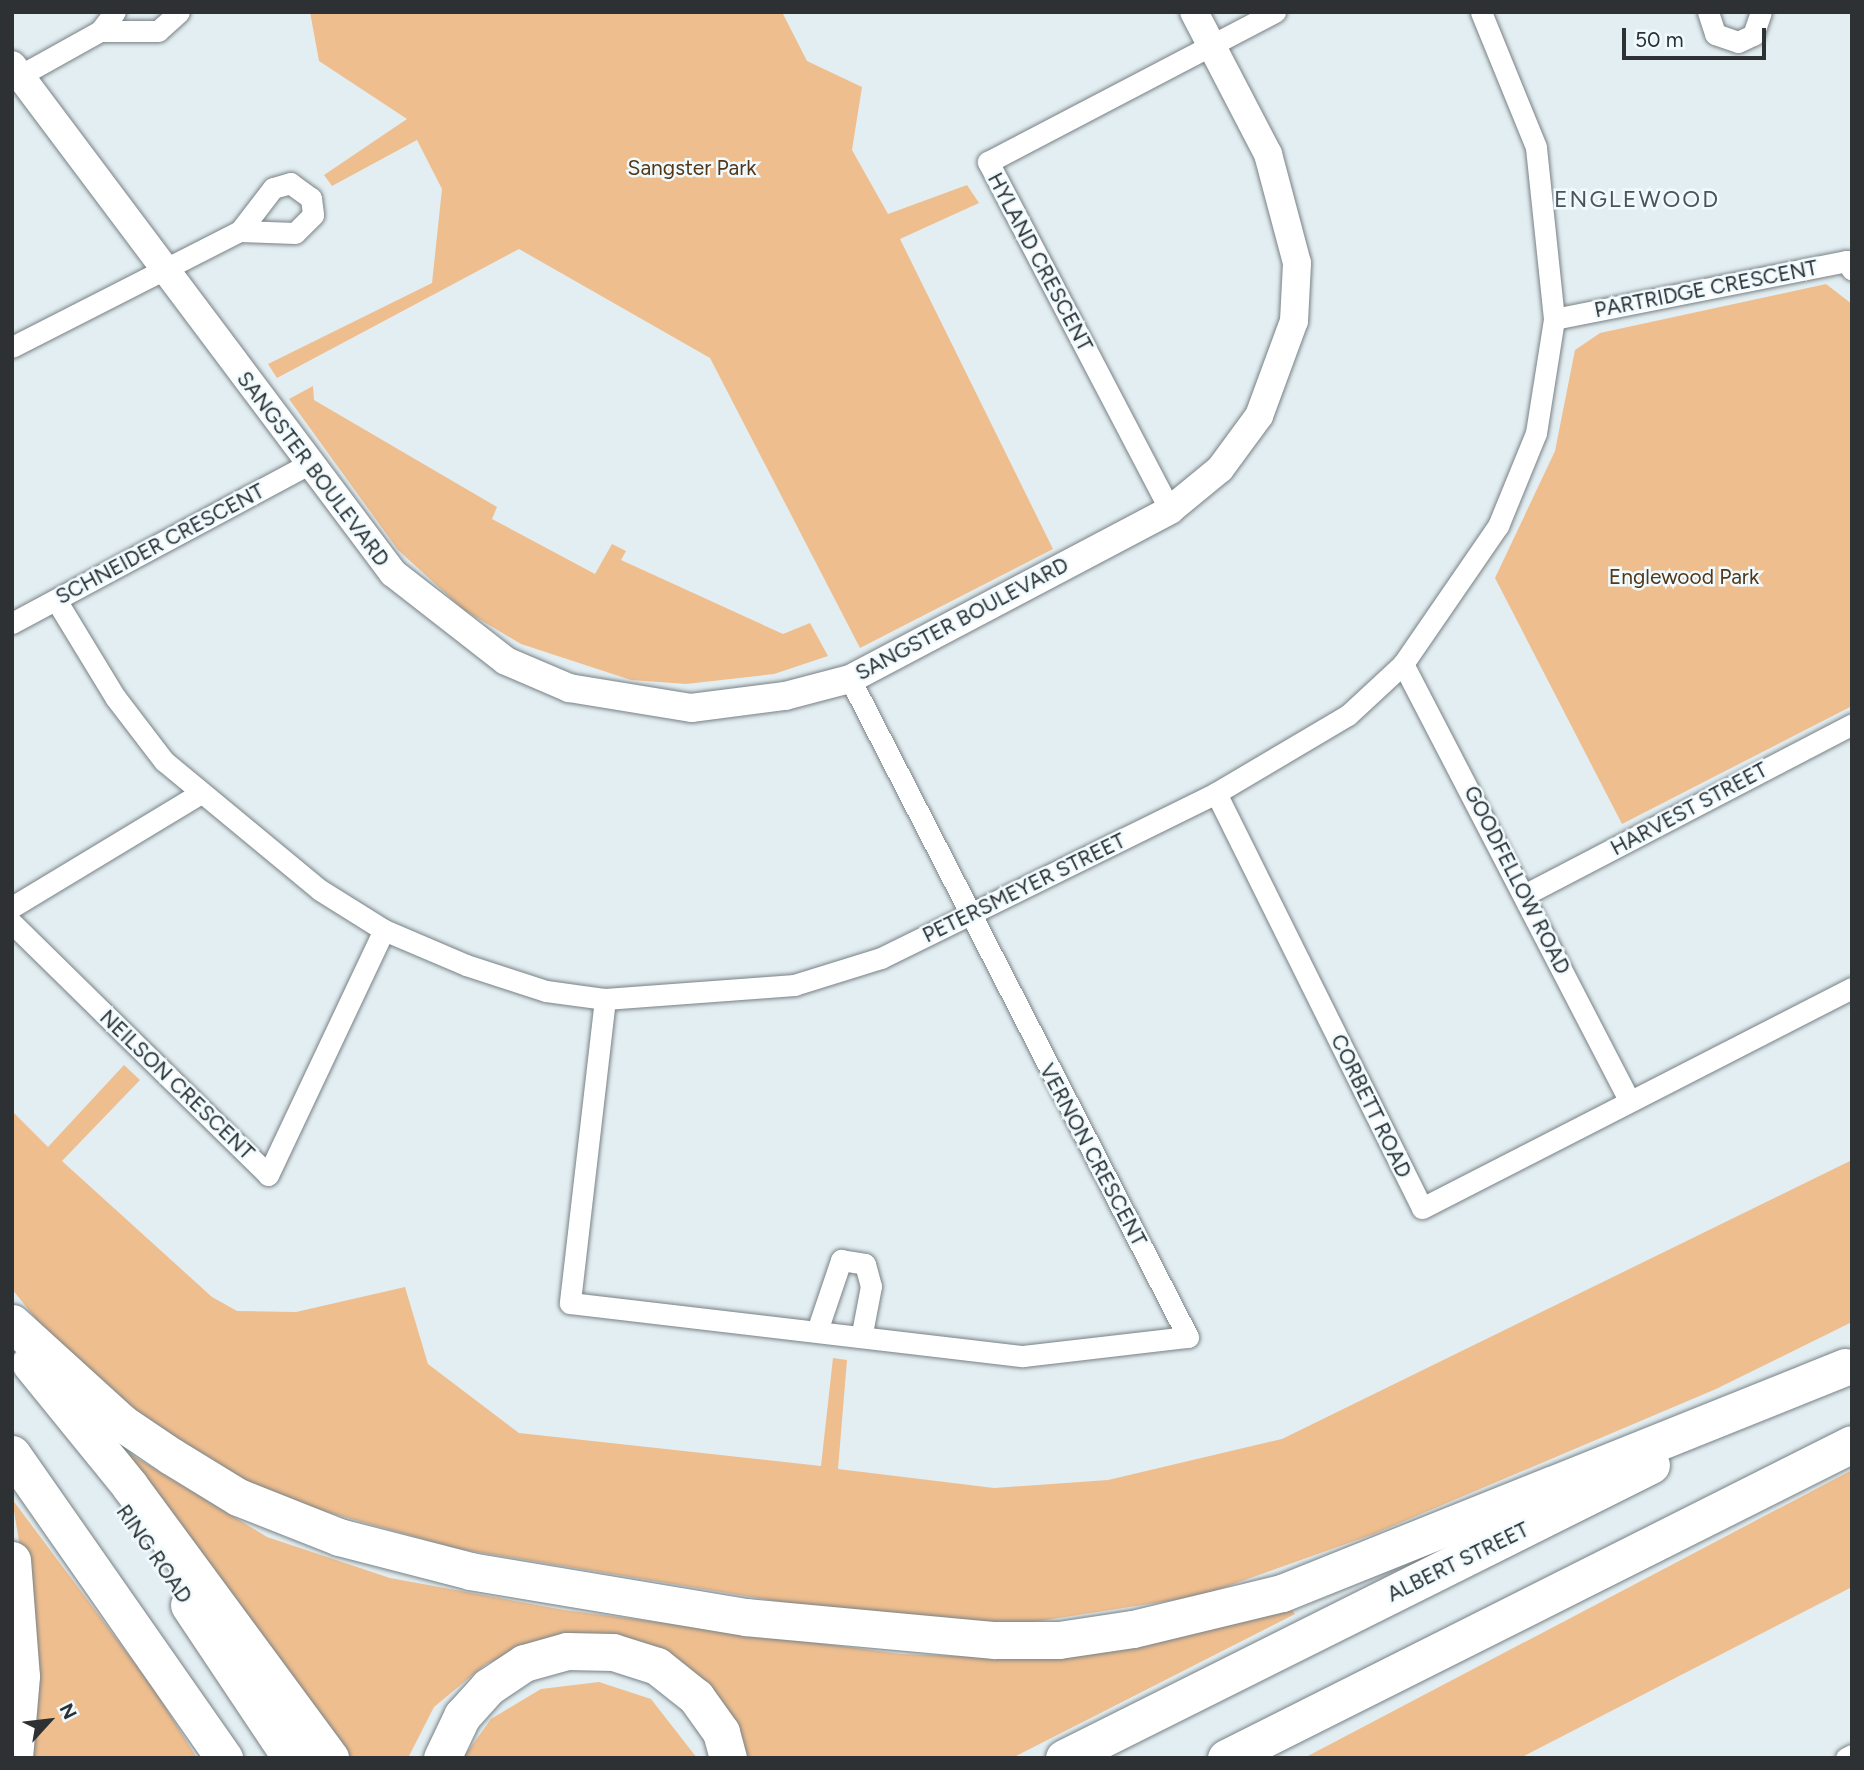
<!DOCTYPE html>
<style>
body{margin:0}
#map{position:relative;width:1864px;height:1770px;overflow:hidden;background:#e3eef2;font-family:Figtree,sans-serif}
div>[style]{position:absolute}
[style*='--x']{left:calc(var(--x)*1px);top:calc(var(--y)*1px);width:calc(var(--w)*1px);rotate:calc(var(--a)*1deg)}
.green>*{inset:0;background:#efbe8f}
.roads{filter:drop-shadow(0 0 2px #788185) drop-shadow(0 0 2px #788185)}
.street>*{height:21px;margin:-10.5px;padding:0 10.5px;transform-origin:10.5px;border-radius:10.5px;background:#fff}
.secondary>*{height:28px;margin:-14px;padding:0 14px;transform-origin:14px;border-radius:14px;background:#fff}
.highway>*{height:37px;margin:-18.5px;padding:0 18.5px;transform-origin:18.5px;border-radius:18.5px;background:#fff}
span{translate:-50% -50%;white-space:nowrap;text-align:center;line-height:1.15;-webkit-text-stroke:5px #f0fbff;paint-order:stroke}
.park-label{font-size:21px;color:#553717}
.street-label{font-size:21px;color:#2d3133}
.neighbourhood-label{font-size:23px;color:#4c5458;letter-spacing:2px}
.frame{position:absolute;inset:0;border:14px solid #2d3133;pointer-events:none}
.north{position:absolute;left:14px;top:1686px;width:70px;height:70px;-webkit-text-stroke:5px #f0fbff;paint-order:stroke;rotate:63deg;font-size:19px;font-weight:700;line-height:28px;text-align:center;color:#2d3133}
.north::after{content:'';display:block;margin:auto;width:24px;height:32px;background:#2d3133;clip-path:polygon(50% 0,100% 100%,50% 72%,0 100%)}
.scale{position:absolute;left:1622px;top:28px;width:144px;height:32px;box-sizing:border-box;border:4px solid #2d3133;border-top:0;padding-left:9px;font-size:21px;line-height:24px;white-space:nowrap;color:#2d3133;-webkit-text-stroke:5px #f0fbff;paint-order:stroke}
</style>
<div id="map">
<div class="green">
<i style="clip-path:polygon(310px 12px,782px 12px,807px 61px,862px 87px,852px 150px,888px 214px,967px 185px,979px 203px,900px 239px,1053px 549px,860px 648px,710px 358px,519px 249px,277px 378px,268px 364px,432px 283px,442px 189px,417px 140px,332px 186px,324px 175px,407px 119px,319px 61px)"></i>
<i style="clip-path:polygon(1826px 284px,1852px 304px,1852px 706px,1622px 824px,1495px 578px,1555px 451px,1575px 350px,1600px 333px)"></i>
<i style="clip-path:polygon(313px 386px,314px 400px,497px 507px,492px 519px,595px 574px,612px 544px,626px 551px,621px 560px,783px 634px,810px 623px,828px 656px,774px 674px,686px 684px,631px 680px,521px 644px,464px 610px,398px 550px,289px 399px)"></i>
<i style="clip-path:polygon(124px 1065px,140px 1080px,62px 1161px,212px 1297px,237px 1311px,296px 1312px,405px 1287px,428px 1364px,519px 1433px,821px 1466px,833px 1358px,847px 1360px,838px 1469px,994px 1488px,1108px 1480px,1282px 1439px,1852px 1160px,1852px 1322px,1716px 1389px,1374px 1534px,1200px 1596px,1014px 1625px,855px 1614px,459px 1549px,273px 1497px,173px 1440px,59px 1348px,12px 1289px,12px 1111px,48px 1147px)"></i>
<i style="clip-path:polygon(127px 1452px,267px 1537px,390px 1578px,564px 1610px,901px 1654px,1041px 1659px,1195px 1632px,1288px 1605px,1295px 1614px,1012px 1758px,742px 1758px,706px 1687px,543px 1640px,486px 1664px,434px 1707px,408px 1758px,346px 1758px)"></i>
<i style="clip-path:polygon(1852px 1470px,1852px 1587px,1520px 1758px,1304px 1758px)"></i>
<i style="clip-path:polygon(12px 1499px,154px 1689px,197px 1758px,25px 1758px,22px 1559px)"></i>
<i style="clip-path:polygon(599px 1682px,651px 1699px,697px 1758px,463px 1758px,491px 1719px,541px 1689px)"></i>
</div>
<div class="roads">
<div class="street">
<i style="--x:1708;--y:12;--w:23;--a:72"></i>
<i style="--x:1715;--y:34;--w:24;--a:19"></i>
<i style="--x:1738;--y:42;--w:17;--a:-25"></i>
<i style="--x:1753;--y:35;--w:24;--a:-71"></i>
<i style="--x:100;--y:31;--w:58;--a:0"></i>
<i style="--x:158;--y:31;--w:28;--a:-42"></i>
<i style="--x:12;--y:80;--w:101;--a:-29.1"></i>
<i style="--x:100;--y:31;--w:24;--a:-52"></i>
<i style="--x:1554;--y:319;--w:299;--a:-11.2"></i>
<i style="--x:1847;--y:261;--w:10;--a:61"></i>
<i style="--x:12;--y:347;--w:256;--a:-27"></i>
<i style="--x:240;--y:231;--w:54;--a:-52.5"></i>
<i style="--x:273;--y:188;--w:18;--a:-16"></i>
<i style="--x:290;--y:183;--w:26;--a:36"></i>
<i style="--x:311;--y:198;--w:17;--a:83"></i>
<i style="--x:313;--y:215;--w:25;--a:135"></i>
<i style="--x:295;--y:233;--w:55;--a:-177.9"></i>
<i style="--x:1170;--y:510;--w:393;--a:-117.6"></i>
<i style="--x:988;--y:162;--w:324;--a:-27.6"></i>
<i style="--x:56;--y:600;--w:114;--a:58.7"></i>
<i style="--x:115;--y:697;--w:81;--a:52.6"></i>
<i style="--x:164;--y:761;--w:202;--a:39.6"></i>
<i style="--x:320;--y:890;--w:75;--a:32"></i>
<i style="--x:384;--y:930;--w:89;--a:23.1"></i>
<i style="--x:466;--y:965;--w:84;--a:18"></i>
<i style="--x:546;--y:991;--w:60;--a:7.7"></i>
<i style="--x:605;--y:999;--w:190;--a:-4.2"></i>
<i style="--x:794;--y:985;--w:91;--a:-17.2"></i>
<i style="--x:881;--y:958;--w:373;--a:-26.2"></i>
<i style="--x:1216;--y:793;--w:153;--a:-30.6"></i>
<i style="--x:1348;--y:715;--w:75;--a:-42.8"></i>
<i style="--x:1403;--y:664;--w:168;--a:-55.5"></i>
<i style="--x:1498;--y:526;--w:100;--a:-67.8"></i>
<i style="--x:1536;--y:433;--w:115;--a:-81"></i>
<i style="--x:1554;--y:319;--w:173;--a:-96"></i>
<i style="--x:1536;--y:147;--w:146;--a:-112.2"></i>
<i style="--x:12;--y:623;--w:335;--a:-28.2"></i>
<i style="--x:1403;--y:664;--w:489;--a:62.6"></i>
<i style="--x:1216;--y:793;--w:463;--a:63.6"></i>
<i style="--x:1422;--y:1208;--w:483;--a:-27.1"></i>
<i style="--x:1526;--y:894;--w:368;--a:-27.5"></i>
<i style="--x:12;--y:907;--w:221;--a:-31.1"></i>
<i style="--x:12;--y:923;--w:359;--a:44.5"></i>
<i style="--x:268;--y:1175;--w:271;--a:-64.7"></i>
<i style="--x:605;--y:999;--w:306;--a:96.6"></i>
<i style="--x:570;--y:1303;--w:456;--a:6.7"></i>
<i style="--x:1023;--y:1356;--w:166;--a:-6.6"></i>
<i style="--x:1188;--y:1337;--w:740;--a:-117.19"></i>
<i style="--x:818;--y:1328;--w:72;--a:-71.3"></i>
<i style="--x:841;--y:1260;--w:24;--a:9"></i>
<i style="--x:865;--y:1264;--w:23;--a:75"></i>
<i style="--x:871;--y:1286;--w:48;--a:100.8"></i>
<i style="--x:1846;--y:1758;--w:7;--a:-27"></i>
</div>
<div class="secondary">
<i style="--x:12;--y:65;--w:635;--a:53.13"></i>
<i style="--x:393;--y:573;--w:143;--a:37.9"></i>
<i style="--x:506;--y:661;--w:69;--a:23.2"></i>
<i style="--x:569;--y:688;--w:124;--a:9.3"></i>
<i style="--x:691;--y:708;--w:95;--a:-7.3"></i>
<i style="--x:785;--y:696;--w:67;--a:-14.7"></i>
<i style="--x:850;--y:679;--w:362;--a:-27.8"></i>
<i style="--x:1170;--y:510;--w:65;--a:-39.4"></i>
<i style="--x:1220;--y:469;--w:66;--a:-53.7"></i>
<i style="--x:1259;--y:416;--w:101;--a:-69.8"></i>
<i style="--x:1294;--y:321;--w:58;--a:-87"></i>
<i style="--x:1297;--y:263;--w:113;--a:-104.9"></i>
<i style="--x:1268;--y:154;--w:160;--a:-117.5"></i>
</div>
<div class="highway">
<i style="--x:12;--y:1323;--w:149;--a:42.3"></i>
<i style="--x:122;--y:1423;--w:59;--a:34"></i>
<i style="--x:171;--y:1456;--w:79;--a:31.5"></i>
<i style="--x:238;--y:1497;--w:109;--a:21.6"></i>
<i style="--x:339;--y:1537;--w:135;--a:14.5"></i>
<i style="--x:470;--y:1571;--w:279;--a:9.5"></i>
<i style="--x:745;--y:1617;--w:251;--a:5.3"></i>
<i style="--x:995;--y:1640;--w:64;--a:0"></i>
<i style="--x:1059;--y:1640;--w:75;--a:-8.5"></i>
<i style="--x:1133;--y:1629;--w:153;--a:-13.6"></i>
<i style="--x:1282;--y:1593;--w:607;--a:-21.87"></i>
<i style="--x:30;--y:1363;--w:157;--a:50.9"></i>
<i style="--x:129;--y:1485;--w:339;--a:53.6"></i>
<i style="--x:12;--y:1454;--w:371;--a:55.1"></i>
<i style="--x:12;--y:1560;--w:116;--a:85.6"></i>
<i style="--x:21;--y:1676;--w:82;--a:94.9"></i>
<i style="--x:189;--y:1605;--w:184;--a:56.3"></i>
<i style="--x:442;--y:1758;--w:47;--a:-64.5"></i>
<i style="--x:462;--y:1716;--w:39;--a:-48"></i>
<i style="--x:488;--y:1687;--w:43;--a:-33.7"></i>
<i style="--x:524;--y:1663;--w:45;--a:-15.6"></i>
<i style="--x:567;--y:1651;--w:46;--a:1.2"></i>
<i style="--x:613;--y:1652;--w:46;--a:17.7"></i>
<i style="--x:657;--y:1666;--w:50;--a:38.5"></i>
<i style="--x:696;--y:1697;--w:43;--a:54.5"></i>
<i style="--x:721;--y:1732;--w:27;--a:75"></i>
<i style="--x:1064;--y:1758;--w:656;--a:-26.53"></i>
<i style="--x:1226;--y:1758;--w:700;--a:-26.64"></i>
</div>
</div>
<div class="park-label">
<span style="left:692px;top:168px">Sangster Park</span>
<span style="left:1684px;top:577px">Englewood Park</span>
</div>
<div class="street-label">
<span style="left:1040px;top:262px;rotate:62deg">HYLAND CRESCENT</span>
<span style="left:1706px;top:289px;rotate:-11deg">PARTRIDGE CRESCENT</span>
<span style="left:313px;top:469px;rotate:53deg">SANGSTER BOULEVARD</span>
<span style="left:160px;top:544px;rotate:-28deg">SCHNEIDER CRESCENT</span>
<span style="left:962px;top:619px;rotate:-28deg">SANGSTER BOULEVARD</span>
<span style="left:1689px;top:809px;rotate:-28deg">HARVEST STREET</span>
<span style="left:1517px;top:880px;rotate:63deg">GOODFELLOW ROAD</span>
<span style="left:1024px;top:888px;rotate:-26deg">PETERSMEYER STREET</span>
<span style="left:177px;top:1085px;rotate:44deg">NEILSON CRESCENT</span>
<span style="left:1371px;top:1106px;rotate:64deg">CORBETT ROAD</span>
<span style="left:1093px;top:1155px;rotate:62deg">VERNON CRESCENT</span>
<span style="left:154px;top:1554px;rotate:55deg">RING ROAD</span>
<span style="left:1458px;top:1562px;rotate:-26deg">ALBERT STREET</span>
</div>
<div class="neighbourhood-label">
<span style="left:1637px;top:199px">ENGLEWOOD</span>
</div>
<div class="frame"></div>
<div class="north">N</div>
<div class="scale">50 m</div>
</div>
